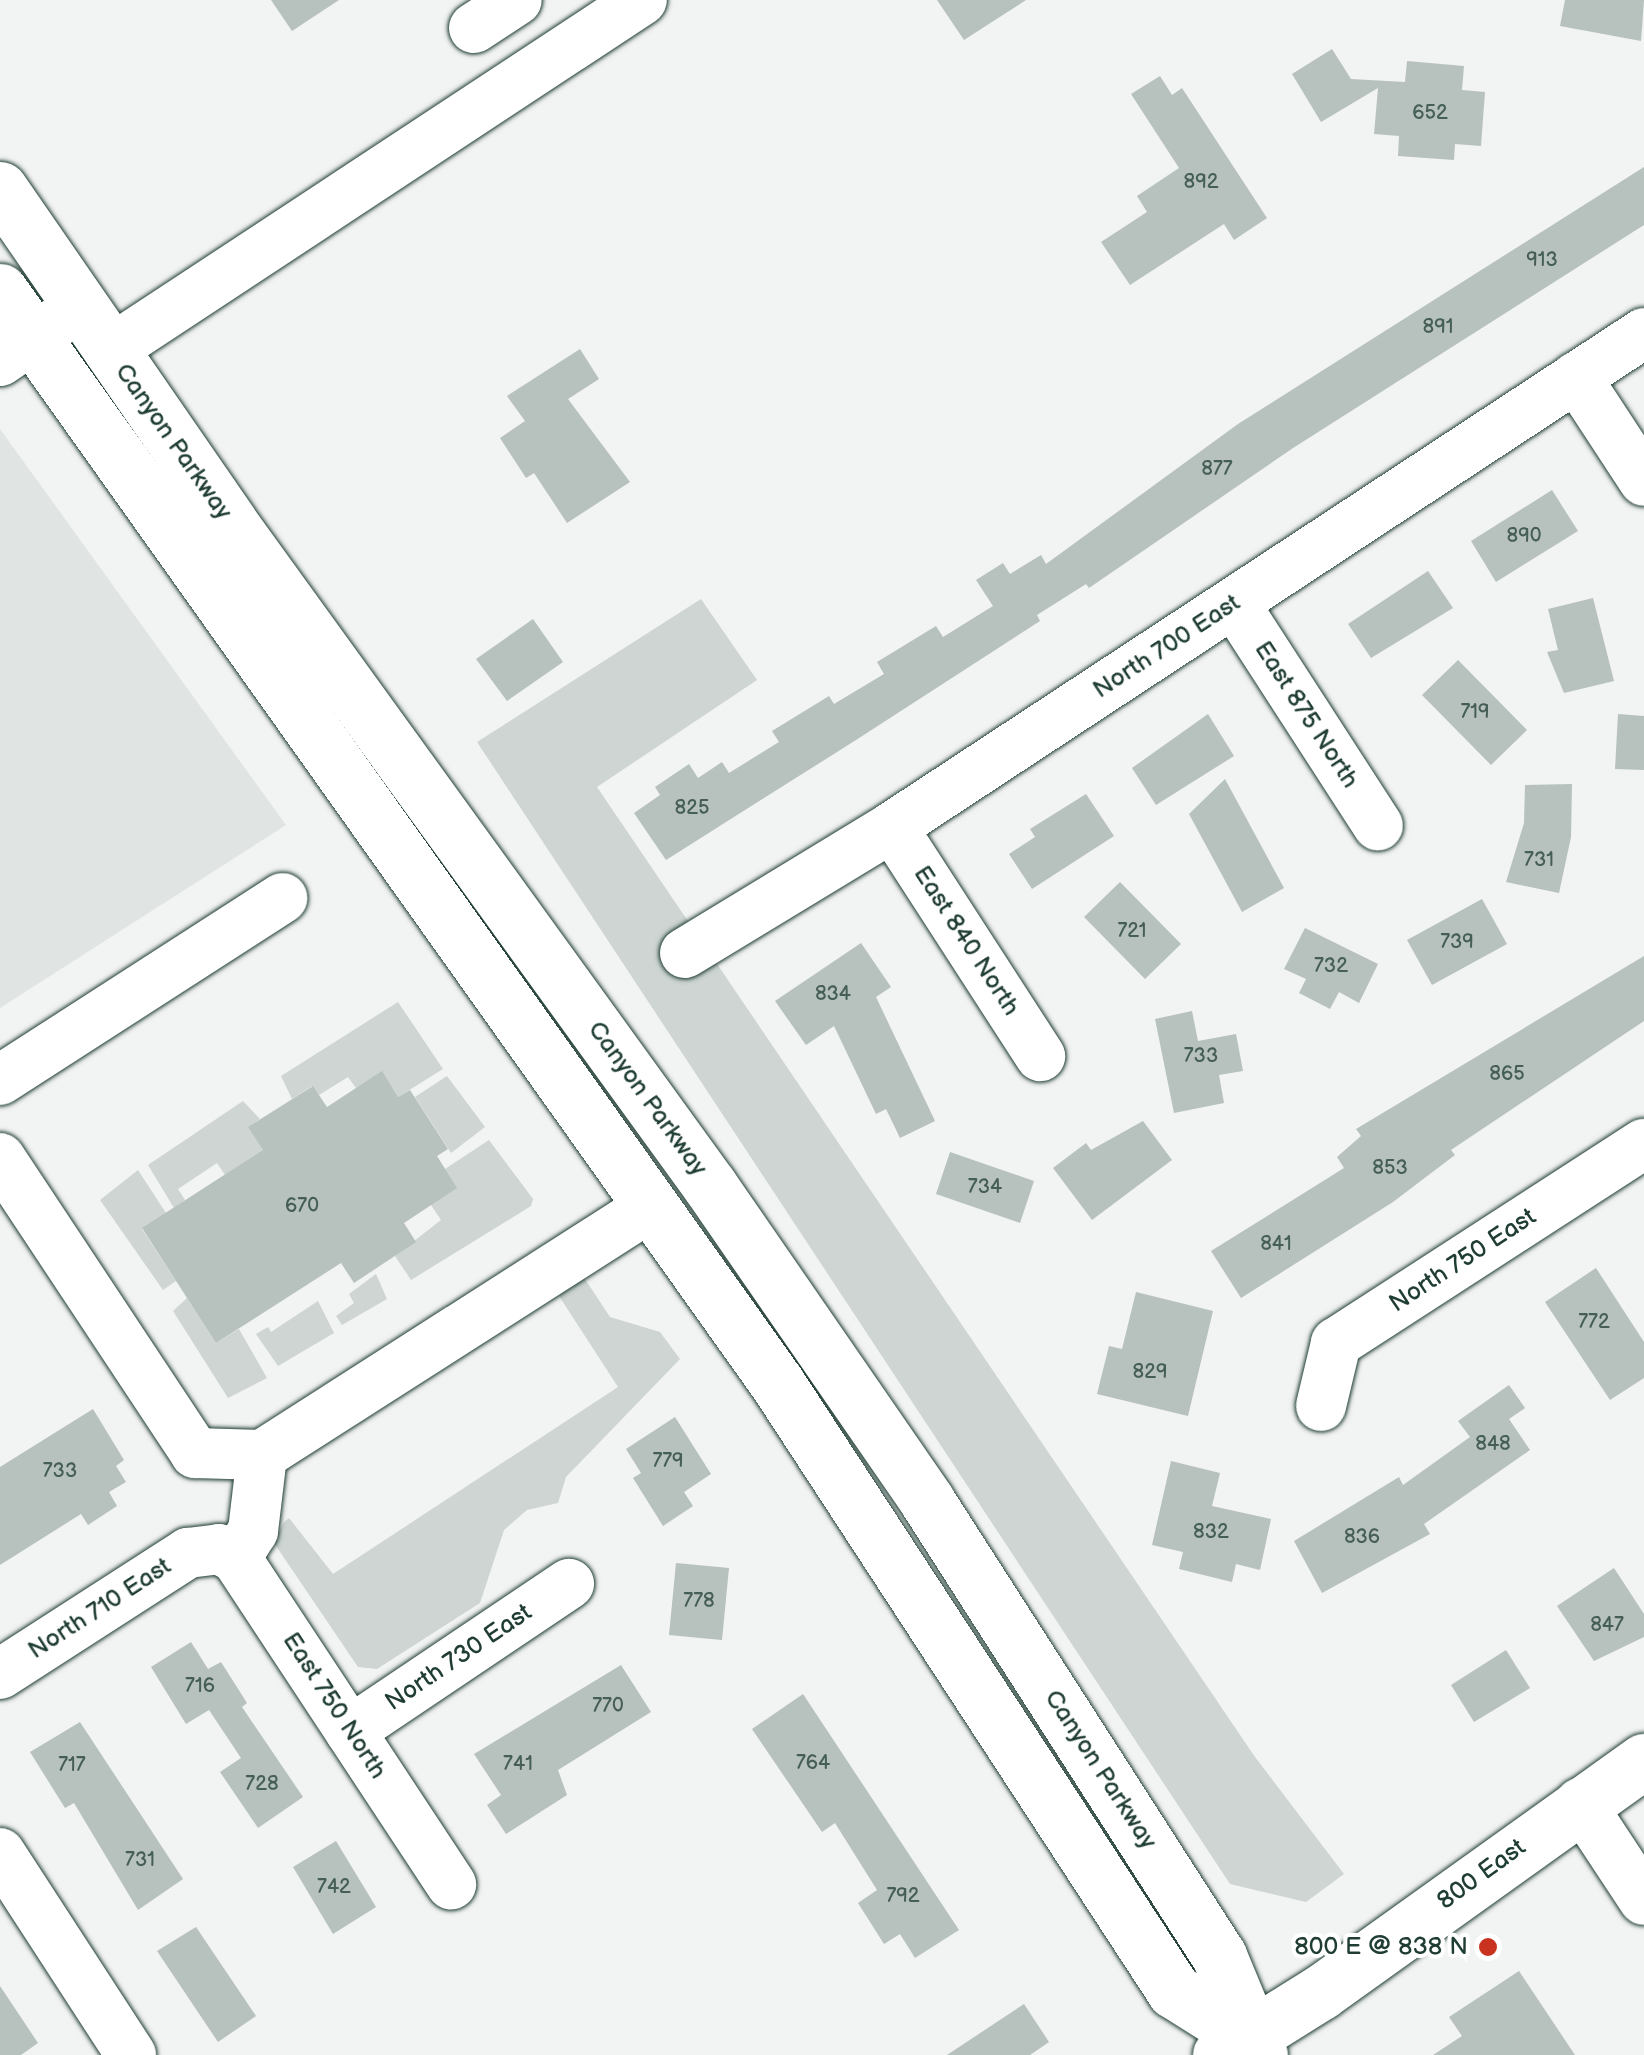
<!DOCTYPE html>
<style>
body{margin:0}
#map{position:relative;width:1644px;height:2055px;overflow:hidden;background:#f2f3f3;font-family:"Balsamiq Sans",sans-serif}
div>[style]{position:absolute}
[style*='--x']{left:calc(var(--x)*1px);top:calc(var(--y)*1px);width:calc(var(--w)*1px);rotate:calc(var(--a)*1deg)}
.built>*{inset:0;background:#e0e4e3}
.green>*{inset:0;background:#ced5d3}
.building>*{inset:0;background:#b7c1bd}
.roads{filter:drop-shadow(0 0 2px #1f3d34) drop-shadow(0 0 2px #1f3d34)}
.minor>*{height:50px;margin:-25px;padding:0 25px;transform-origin:25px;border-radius:25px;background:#fff}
.major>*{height:55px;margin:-27.5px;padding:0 27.5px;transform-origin:27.5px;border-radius:27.5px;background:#fff}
.highway>*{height:55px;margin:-27.5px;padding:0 27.5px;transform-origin:27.5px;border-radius:27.5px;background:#fff}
.dots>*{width:28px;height:28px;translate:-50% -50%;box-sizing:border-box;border:5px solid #fff;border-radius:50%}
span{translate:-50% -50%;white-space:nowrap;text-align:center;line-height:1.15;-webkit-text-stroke:8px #fff;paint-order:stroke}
.number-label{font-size:20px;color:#455e56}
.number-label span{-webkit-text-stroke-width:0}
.street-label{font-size:25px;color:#1f3d34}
.poi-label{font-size:25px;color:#1f3d34}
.right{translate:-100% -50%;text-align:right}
</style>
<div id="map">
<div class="built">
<i style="clip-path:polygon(0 429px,286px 825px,0 1008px)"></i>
</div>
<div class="green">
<i style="clip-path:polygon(701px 599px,757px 680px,597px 787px,1255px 1757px,1344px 1874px,1306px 1902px,1230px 1884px,477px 742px)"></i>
<i style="clip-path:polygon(398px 1002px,443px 1069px,398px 1097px,382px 1072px,356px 1088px,348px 1077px,319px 1095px,312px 1086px,292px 1099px,281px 1076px)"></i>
<i style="clip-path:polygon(447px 1076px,485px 1127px,451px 1153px,415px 1097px)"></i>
<i style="clip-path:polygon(243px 1101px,260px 1119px,249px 1127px,263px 1150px,225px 1175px,217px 1163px,178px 1189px,185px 1200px,174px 1208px,148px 1165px)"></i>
<i style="clip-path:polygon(489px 1140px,533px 1199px,531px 1206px,411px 1280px,395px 1256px,441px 1220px,431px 1205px,445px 1169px)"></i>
<i style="clip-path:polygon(138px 1170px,166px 1213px,142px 1229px,176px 1281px,163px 1290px,100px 1200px)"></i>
<i style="clip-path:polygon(376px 1274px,387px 1299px,342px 1325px,336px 1316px,354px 1303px,349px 1294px)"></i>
<i style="clip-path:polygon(583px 1276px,610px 1317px,660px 1332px,680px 1359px,566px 1477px,558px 1503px,527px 1510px,504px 1530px,480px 1603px,377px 1669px,358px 1667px,274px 1543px,284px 1522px,289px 1518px,333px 1574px,618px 1387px,559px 1296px)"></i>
<i style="clip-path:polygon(187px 1298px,216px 1343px,239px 1329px,267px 1378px,228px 1398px,173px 1311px)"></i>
<i style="clip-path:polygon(318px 1301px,334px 1333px,278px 1366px,256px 1334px,268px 1327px,271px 1332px)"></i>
</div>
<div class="building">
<i style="clip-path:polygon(271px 0,339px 0,292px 31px)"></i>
<i style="clip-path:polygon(937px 0,1026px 0,964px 40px)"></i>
<i style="clip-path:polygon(1565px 0,1644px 0,1641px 41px,1560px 26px)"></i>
<i style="clip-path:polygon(1332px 49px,1351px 79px,1405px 82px,1407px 61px,1464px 66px,1462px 90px,1485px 92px,1481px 146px,1455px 144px,1454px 160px,1398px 156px,1399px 136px,1374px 134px,1378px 88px,1321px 122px,1292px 74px)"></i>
<i style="clip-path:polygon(1160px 76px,1172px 95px,1182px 88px,1267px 218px,1234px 240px,1224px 224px,1130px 285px,1101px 242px,1147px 212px,1137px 196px,1179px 168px,1131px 94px)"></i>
<i style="clip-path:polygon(1644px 167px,1644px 225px,1293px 448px,1089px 588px,1086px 584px,1037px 615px,1040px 621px,856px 740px,666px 860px,634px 813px,660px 795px,655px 787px,689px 764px,698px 778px,722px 762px,729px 773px,779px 742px,772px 731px,829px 696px,834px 704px,884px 674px,877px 662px,936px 626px,943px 637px,993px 606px,976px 580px,1003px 563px,1010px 574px,1041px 555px,1046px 564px,1238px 424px)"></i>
<i style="clip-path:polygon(580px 349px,599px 379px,568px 399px,630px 482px,567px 523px,534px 473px,526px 478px,500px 438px,525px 421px,507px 396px)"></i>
<i style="clip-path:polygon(1552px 490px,1578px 531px,1496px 582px,1471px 541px)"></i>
<i style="clip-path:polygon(1428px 571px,1453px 608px,1371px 658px,1348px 624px)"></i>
<i style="clip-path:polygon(1593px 598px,1614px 681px,1564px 693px,1547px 652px,1558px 650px,1548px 609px)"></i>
<i style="clip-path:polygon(533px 619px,563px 662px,507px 701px,476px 659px)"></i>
<i style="clip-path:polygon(1458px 660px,1527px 730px,1491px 765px,1422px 695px)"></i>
<i style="clip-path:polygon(1208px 714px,1234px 756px,1156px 805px,1132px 768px)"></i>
<i style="clip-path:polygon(1618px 714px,1644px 716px,1644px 770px,1615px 769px)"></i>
<i style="clip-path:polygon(1225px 779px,1284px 888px,1242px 912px,1189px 814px)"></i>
<i style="clip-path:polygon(1572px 784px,1571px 837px,1559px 893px,1506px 882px,1524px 823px,1525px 785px)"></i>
<i style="clip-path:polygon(1086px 794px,1114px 836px,1032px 889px,1009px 854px,1035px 837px,1030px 829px)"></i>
<i style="clip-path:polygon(1120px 882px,1181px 944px,1145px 979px,1084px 917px)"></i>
<i style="clip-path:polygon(1482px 899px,1507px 944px,1432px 985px,1407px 940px)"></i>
<i style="clip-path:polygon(1305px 928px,1378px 964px,1359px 1003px,1339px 992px,1330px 1009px,1299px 993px,1306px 979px,1284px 969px)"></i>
<i style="clip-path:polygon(861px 943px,891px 987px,876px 997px,935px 1121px,900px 1138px,886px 1109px,876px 1114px,834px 1026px,806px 1045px,775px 1001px)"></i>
<i style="clip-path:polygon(1644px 956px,1644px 1021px,1451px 1150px,1455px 1155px,1393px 1202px,1241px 1298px,1211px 1251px,1344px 1168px,1337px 1157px,1361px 1136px,1356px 1129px)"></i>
<i style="clip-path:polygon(1192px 1011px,1198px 1041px,1236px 1034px,1243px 1071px,1219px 1075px,1224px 1103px,1174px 1113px,1155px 1019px)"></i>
<i style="clip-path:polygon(382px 1071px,398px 1097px,410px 1090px,448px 1149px,437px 1156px,457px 1188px,404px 1223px,416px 1242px,354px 1283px,341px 1263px,216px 1343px,142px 1228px,263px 1150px,248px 1127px,313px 1086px,327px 1107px)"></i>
<i style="clip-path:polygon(1143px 1121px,1172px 1160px,1092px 1220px,1053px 1168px,1086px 1143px,1091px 1150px)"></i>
<i style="clip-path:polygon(950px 1152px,1034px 1181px,1020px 1223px,936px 1194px)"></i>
<i style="clip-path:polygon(1596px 1268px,1644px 1342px,1644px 1378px,1610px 1400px,1545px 1302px)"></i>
<i style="clip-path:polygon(1136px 1292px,1213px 1311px,1188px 1416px,1097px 1394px,1109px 1346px,1122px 1349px)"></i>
<i style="clip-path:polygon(1509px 1385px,1525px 1408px,1509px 1419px,1530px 1450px,1424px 1524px,1430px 1534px,1322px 1593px,1294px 1541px,1399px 1477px,1403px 1485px,1470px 1437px,1458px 1421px)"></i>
<i style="clip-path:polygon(93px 1409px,124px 1460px,116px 1466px,126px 1482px,109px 1492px,117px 1506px,88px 1525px,81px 1514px,0 1565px,0 1467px)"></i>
<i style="clip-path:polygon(675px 1417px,711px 1474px,684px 1492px,693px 1506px,663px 1526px,633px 1478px,641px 1473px,626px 1449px)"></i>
<i style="clip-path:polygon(1171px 1461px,1220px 1473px,1212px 1506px,1271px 1519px,1260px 1570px,1236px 1564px,1232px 1582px,1179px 1569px,1183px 1552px,1152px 1545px)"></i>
<i style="clip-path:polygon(676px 1563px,729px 1568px,722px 1640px,669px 1635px)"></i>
<i style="clip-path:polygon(1614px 1568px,1644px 1614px,1644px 1637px,1594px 1661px,1557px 1606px)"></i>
<i style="clip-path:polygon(191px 1642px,208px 1669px,221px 1662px,247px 1703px,242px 1707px,303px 1797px,258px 1828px,220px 1772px,241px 1758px,209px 1710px,186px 1724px,151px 1667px)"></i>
<i style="clip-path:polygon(1506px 1650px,1530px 1688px,1474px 1722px,1451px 1685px)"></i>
<i style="clip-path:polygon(621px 1665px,651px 1712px,558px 1770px,567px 1795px,506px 1834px,487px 1805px,501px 1795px,474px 1754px)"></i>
<i style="clip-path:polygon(803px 1694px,959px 1930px,915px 1958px,900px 1934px,884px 1944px,858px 1903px,877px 1890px,835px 1823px,822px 1832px,752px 1729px)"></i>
<i style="clip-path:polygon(80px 1722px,183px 1879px,138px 1910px,74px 1803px,65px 1808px,30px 1752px)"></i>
<i style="clip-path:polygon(336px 1841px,376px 1907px,333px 1934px,293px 1867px)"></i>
<i style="clip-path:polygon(196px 1927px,256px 2016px,218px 2042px,157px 1951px)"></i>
<i style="clip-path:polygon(1519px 1971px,1575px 2055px,1433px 2055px,1462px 2036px,1449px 2017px)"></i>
<i style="clip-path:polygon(0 1986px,38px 2043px,21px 2055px,0 2055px)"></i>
<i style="clip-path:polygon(1024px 2004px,1049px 2042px,1030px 2055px,947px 2055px)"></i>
</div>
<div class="roads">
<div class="minor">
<i style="--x:474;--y:28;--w:51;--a:-33.1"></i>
<i style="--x:109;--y:351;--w:638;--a:-33.37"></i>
<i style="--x:0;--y:361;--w:96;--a:-34.4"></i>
<i style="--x:1576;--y:377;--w:124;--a:56.8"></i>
<i style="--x:1234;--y:603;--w:265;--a:57.1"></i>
<i style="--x:892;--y:827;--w:273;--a:57.1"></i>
<i style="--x:685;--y:953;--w:242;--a:-31.3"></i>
<i style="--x:892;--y:827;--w:900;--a:-33.3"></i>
<i style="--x:0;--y:1080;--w:336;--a:-32.8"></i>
<i style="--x:0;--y:1158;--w:354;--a:56.5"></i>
<i style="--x:195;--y:1453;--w:67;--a:1.7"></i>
<i style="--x:262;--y:1455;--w:464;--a:-32.6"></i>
<i style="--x:1321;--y:1406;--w:65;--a:-76.6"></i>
<i style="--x:1336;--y:1343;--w:367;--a:-32.9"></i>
<i style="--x:236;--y:1558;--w:32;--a:-58"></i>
<i style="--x:253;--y:1531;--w:77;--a:-83.2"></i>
<i style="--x:0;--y:1674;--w:224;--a:-32.8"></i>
<i style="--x:188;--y:1553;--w:31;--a:-7"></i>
<i style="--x:219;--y:1549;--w:19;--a:28"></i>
<i style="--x:236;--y:1558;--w:391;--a:56.6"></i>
<i style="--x:350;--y:1731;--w:264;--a:-33.9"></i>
<i style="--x:1580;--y:1803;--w:116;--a:56.6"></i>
<i style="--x:0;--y:1853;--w:241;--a:57"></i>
</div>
<div class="major">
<i style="--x:1220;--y:2055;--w:119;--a:-32"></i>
<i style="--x:1321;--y:1992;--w:397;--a:-35.6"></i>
</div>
<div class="highway">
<i style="--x:0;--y:189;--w:406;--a:55.4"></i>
<i style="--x:230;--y:523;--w:819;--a:54.1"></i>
<i style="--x:710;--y:1186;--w:383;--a:55.4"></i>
<i style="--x:927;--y:1501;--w:541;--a:57.31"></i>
<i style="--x:1219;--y:1956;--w:107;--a:67.5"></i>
<i style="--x:0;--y:291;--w:1340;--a:54.57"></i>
<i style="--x:777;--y:1383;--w:726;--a:56.86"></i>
<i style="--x:1174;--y:1991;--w:86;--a:32.2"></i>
</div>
</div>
<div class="dots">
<i style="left:1488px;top:1947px;background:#c8321e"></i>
</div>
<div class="number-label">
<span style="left:1430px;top:113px">652</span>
<span style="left:1201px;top:182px">892</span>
<span style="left:1542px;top:260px">913</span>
<span style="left:1438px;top:327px">891</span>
<span style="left:1217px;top:469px">877</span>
<span style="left:1524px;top:536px">890</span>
<span style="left:1475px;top:712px">719</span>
<span style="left:692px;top:808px">825</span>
<span style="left:1539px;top:860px">731</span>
<span style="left:1132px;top:931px">721</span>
<span style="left:1457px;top:942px">739</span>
<span style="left:1331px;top:966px">732</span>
<span style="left:833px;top:994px">834</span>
<span style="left:1201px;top:1056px">733</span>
<span style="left:1507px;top:1074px">865</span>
<span style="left:1390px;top:1168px">853</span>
<span style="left:985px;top:1187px">734</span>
<span style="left:302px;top:1206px">670</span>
<span style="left:1276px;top:1244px">841</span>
<span style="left:1594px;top:1322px">772</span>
<span style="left:1150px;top:1372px">829</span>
<span style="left:1493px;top:1444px">848</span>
<span style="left:668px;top:1461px">779</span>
<span style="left:60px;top:1471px">733</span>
<span style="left:1211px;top:1532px">832</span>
<span style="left:1362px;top:1537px">836</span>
<span style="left:699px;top:1601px">778</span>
<span style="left:1607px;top:1625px">847</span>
<span style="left:200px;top:1686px">716</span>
<span style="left:608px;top:1706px">770</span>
<span style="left:813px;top:1763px">764</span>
<span style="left:518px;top:1764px">741</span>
<span style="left:72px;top:1765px">717</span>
<span style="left:262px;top:1784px">728</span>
<span style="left:140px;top:1860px">731</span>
<span style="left:334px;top:1887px">742</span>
<span style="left:903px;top:1896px">792</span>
</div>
<div class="street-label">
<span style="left:173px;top:442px;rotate:55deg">Canyon Parkway</span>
<span style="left:1167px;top:647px;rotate:-33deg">North 700 East</span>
<span style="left:1306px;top:715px;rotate:57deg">East 875 North</span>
<span style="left:966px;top:941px;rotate:57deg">East 840 North</span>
<span style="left:647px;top:1099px;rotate:54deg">Canyon Parkway</span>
<span style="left:1463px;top:1261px;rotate:-33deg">North 750 East</span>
<span style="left:100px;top:1609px;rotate:-33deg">North 710 East</span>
<span style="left:459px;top:1658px;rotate:-34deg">North 730 East</span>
<span style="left:334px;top:1706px;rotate:57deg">East 750 North</span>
<span style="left:1100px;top:1770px;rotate:57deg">Canyon Parkway</span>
<span style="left:1482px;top:1875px;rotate:-36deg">800 East</span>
</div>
<div class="poi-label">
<span class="right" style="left:1468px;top:1947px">800 E @ 838 N</span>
</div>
</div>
